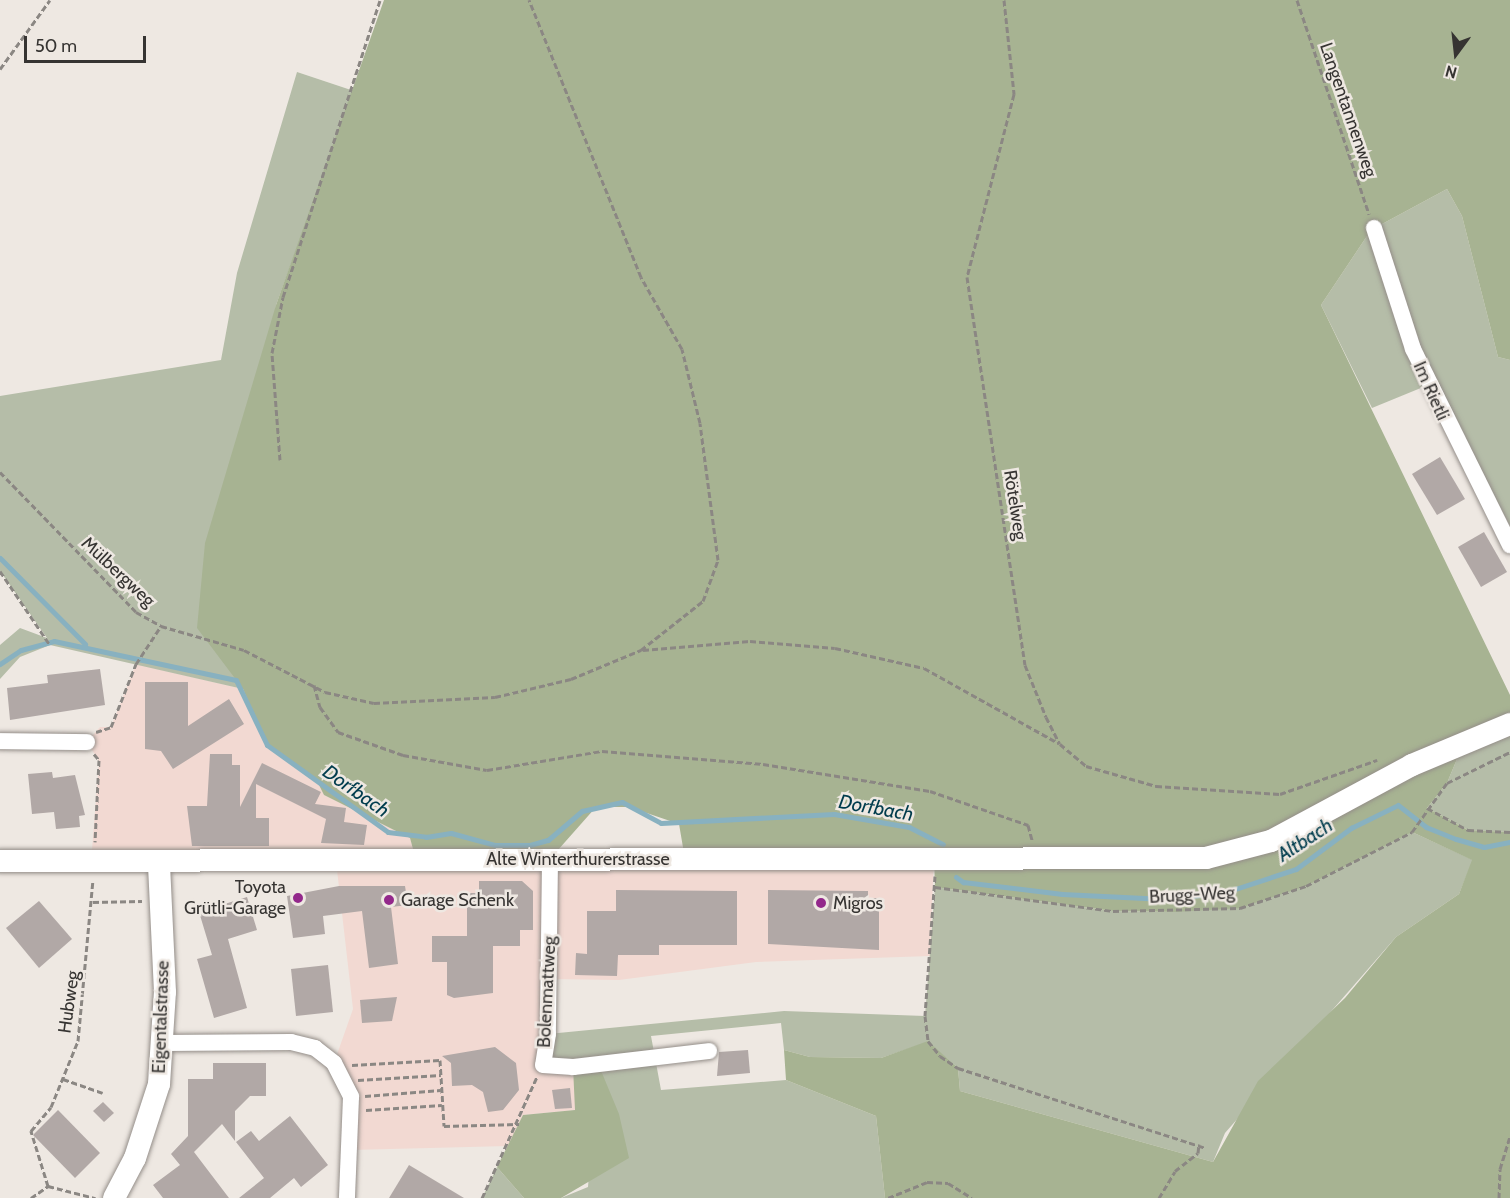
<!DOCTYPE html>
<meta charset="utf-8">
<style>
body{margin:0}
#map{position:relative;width:1510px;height:1198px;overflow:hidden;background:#eee8e2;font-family:Cabin,sans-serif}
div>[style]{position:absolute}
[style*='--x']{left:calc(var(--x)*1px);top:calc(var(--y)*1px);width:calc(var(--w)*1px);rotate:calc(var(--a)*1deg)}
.commercial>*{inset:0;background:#f2d9d2}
.green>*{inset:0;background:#b5bda8}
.forest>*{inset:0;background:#a7b392}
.stream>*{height:5px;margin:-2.5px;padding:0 2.5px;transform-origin:2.5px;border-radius:2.5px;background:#88b1c0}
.building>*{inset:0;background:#b1a8a6}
.path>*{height:3px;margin-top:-1.5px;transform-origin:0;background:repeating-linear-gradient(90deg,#8b8783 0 6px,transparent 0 9px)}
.roads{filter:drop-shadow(0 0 2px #948e89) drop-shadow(0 0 2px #948e89)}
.street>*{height:16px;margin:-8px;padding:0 8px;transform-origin:8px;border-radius:8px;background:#fff}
.secondary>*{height:22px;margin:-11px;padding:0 11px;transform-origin:11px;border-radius:11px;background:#fff}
.dots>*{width:16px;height:16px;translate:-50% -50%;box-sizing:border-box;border:3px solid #eee8e2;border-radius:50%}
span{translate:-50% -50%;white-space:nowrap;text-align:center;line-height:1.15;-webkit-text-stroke:5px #eee8e2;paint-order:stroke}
.street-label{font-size:18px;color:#363432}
.poi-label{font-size:18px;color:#363432}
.right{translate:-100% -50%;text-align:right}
.left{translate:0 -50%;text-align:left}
.water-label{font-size:20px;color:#003c4d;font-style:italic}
.north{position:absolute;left:1426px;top:24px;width:60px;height:60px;-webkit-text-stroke:4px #eee8e2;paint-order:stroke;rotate:195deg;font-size:16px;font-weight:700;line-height:24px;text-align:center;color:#363432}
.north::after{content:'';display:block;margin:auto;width:21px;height:27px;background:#363432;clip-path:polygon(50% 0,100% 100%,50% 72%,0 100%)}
.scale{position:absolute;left:24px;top:36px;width:122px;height:27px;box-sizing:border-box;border:3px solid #363432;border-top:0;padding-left:8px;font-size:18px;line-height:21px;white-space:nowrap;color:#363432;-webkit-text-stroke:4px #eee8e2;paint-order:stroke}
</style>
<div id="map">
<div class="commercial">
<i style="clip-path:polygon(136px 664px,243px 689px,267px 745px,317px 781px,324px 795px,410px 838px,416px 860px,934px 857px,930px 956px,756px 962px,619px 980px,550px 979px,548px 1034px,573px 1067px,576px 1110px,523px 1115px,508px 1146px,351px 1150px,352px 1131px,334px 1063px,353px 1009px,336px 861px,92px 850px,99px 761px,87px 742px,100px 727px,111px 727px)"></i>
</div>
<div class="green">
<i style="clip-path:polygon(297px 72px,354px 91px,276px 305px,243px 689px,50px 645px,20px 657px,0 679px,0 645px,20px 628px,47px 638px,0 571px,0 396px,221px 360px,237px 273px)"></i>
<i style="clip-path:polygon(1447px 189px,1462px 216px,1498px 357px,1510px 360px,1510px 526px,1433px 383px,1372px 408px,1321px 305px,1371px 230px)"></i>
<i style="clip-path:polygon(1510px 724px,1510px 832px,1468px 830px,1427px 808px,1447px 783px,1465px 740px)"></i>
<i style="clip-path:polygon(1412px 832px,1473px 860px,1459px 894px,1396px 937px,1225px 1133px,1213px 1162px,960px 1091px,958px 1068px,928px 1042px,881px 1058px,810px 1057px,784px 1050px,781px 1023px,651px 1036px,661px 1090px,786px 1080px,876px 1116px,885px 1198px,561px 1198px,588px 1187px,597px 1062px,543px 1065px,548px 1034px,784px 1011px,925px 1016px,935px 887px,1113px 911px,1175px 912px)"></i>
<i style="clip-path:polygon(497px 1167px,524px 1198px,482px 1198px)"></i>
</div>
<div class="forest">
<i style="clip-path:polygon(384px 0,1510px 0,1510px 360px,1498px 357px,1462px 216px,1447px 189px,1371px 230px,1321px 305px,1510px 695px,1510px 724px,1465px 740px,1447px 783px,1427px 808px,1468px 830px,1510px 832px,1510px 1198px,885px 1198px,876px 1116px,786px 1080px,784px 1050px,810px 1057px,881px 1058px,928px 1041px,958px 1068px,960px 1091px,1213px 1162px,1258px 1081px,1345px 998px,1396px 937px,1459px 894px,1472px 860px,1412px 832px,1306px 886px,1240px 908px,1175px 912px,1113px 911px,935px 887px,934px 857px,685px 859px,679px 824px,629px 807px,596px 807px,550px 859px,416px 860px,410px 838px,324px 795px,317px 781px,267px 745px,243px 689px,197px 628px,205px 543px,276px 305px)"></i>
<i style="clip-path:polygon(597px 1061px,619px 1114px,629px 1158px,561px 1198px,524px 1198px,497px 1167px,523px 1115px,575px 1110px,573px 1067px)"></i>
</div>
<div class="stream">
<i style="--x:0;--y:558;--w:121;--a:45.3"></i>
<i style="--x:0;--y:664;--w:25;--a:-34"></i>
<i style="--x:21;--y:650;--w:34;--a:-15"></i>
<i style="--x:54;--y:641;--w:186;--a:12.1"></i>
<i style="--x:236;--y:680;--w:72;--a:64.5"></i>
<i style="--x:267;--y:745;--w:149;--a:35.7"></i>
<i style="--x:388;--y:832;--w:38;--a:7"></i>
<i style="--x:426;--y:837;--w:25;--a:-9"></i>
<i style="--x:451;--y:833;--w:46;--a:15.3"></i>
<i style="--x:495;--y:845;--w:35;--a:0"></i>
<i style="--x:530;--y:845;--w:19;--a:-16"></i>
<i style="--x:548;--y:840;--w:45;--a:-40.5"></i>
<i style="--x:582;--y:811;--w:41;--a:-12.7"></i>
<i style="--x:622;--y:802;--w:44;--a:28.3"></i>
<i style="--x:661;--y:823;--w:173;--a:-3"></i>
<i style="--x:834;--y:814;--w:76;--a:9.8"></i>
<i style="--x:909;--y:827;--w:38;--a:27"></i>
<i style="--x:956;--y:877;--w:9;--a:36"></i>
<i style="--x:963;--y:882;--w:100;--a:6.9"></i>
<i style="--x:1062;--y:894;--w:103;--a:2.8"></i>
<i style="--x:1165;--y:899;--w:61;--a:-6.5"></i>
<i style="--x:1226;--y:892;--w:74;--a:-18.2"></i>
<i style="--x:1296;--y:869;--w:69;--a:-36.7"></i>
<i style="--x:1351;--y:828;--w:52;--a:-26.1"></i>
<i style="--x:1398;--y:805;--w:36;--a:38"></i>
<i style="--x:1426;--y:827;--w:32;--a:22"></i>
<i style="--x:1456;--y:839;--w:29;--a:16"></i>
<i style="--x:1484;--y:847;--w:26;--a:-11"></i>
</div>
<div class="building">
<i style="clip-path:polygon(1440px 457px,1465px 499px,1437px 515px,1412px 474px)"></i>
<i style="clip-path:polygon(1484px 532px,1507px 572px,1481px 587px,1458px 547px)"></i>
<i style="clip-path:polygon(100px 669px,105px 705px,10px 720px,7px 688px,48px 683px,47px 675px)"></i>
<i style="clip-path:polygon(145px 682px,188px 682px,188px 726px,229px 699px,244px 724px,173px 769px,161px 751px,145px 749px)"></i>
<i style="clip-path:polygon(210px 754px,232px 754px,232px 765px,240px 765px,240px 807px,262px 763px,321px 792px,315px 804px,346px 808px,344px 822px,367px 825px,364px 845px,321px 843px,326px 819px,256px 784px,256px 818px,269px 818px,269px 846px,192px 846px,187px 806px,207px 806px)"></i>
<i style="clip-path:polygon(52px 772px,53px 778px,75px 775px,85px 815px,79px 816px,80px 827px,56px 829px,54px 812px,32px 814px,28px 774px)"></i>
<i style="clip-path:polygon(479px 881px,522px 881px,533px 891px,533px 930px,520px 930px,520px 946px,493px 946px,493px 993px,454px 998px,447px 995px,447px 962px,432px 962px,432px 936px,467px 936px,467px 893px,479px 893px)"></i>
<i style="clip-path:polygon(339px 886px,405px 886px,408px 905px,391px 907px,398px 964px,369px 968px,362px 911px,323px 916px,325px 934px,293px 938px,287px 896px)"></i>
<i style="clip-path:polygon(616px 890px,737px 891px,737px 945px,659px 945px,659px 955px,618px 955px,617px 976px,575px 975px,576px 953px,587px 954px,587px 911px,616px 911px)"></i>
<i style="clip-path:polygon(768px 890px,868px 891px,868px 898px,879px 898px,879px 950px,768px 944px)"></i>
<i style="clip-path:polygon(247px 897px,257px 930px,228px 939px,247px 1008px,214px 1018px,197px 959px,212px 955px,199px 912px)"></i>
<i style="clip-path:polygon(39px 901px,72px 939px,39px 968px,6px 928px)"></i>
<i style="clip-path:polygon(328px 965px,333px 1012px,296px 1016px,291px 969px)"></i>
<i style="clip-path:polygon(397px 997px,392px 1021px,362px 1023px,360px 1000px)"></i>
<i style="clip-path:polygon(495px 1047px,516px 1063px,519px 1090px,503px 1110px,488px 1112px,483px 1092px,472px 1085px,452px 1086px,451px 1063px,442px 1056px)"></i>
<i style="clip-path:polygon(748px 1050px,750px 1073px,717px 1076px,719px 1052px)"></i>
<i style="clip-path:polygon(213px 1063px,266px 1063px,266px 1096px,250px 1096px,235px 1111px,235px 1141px,222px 1124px,194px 1152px,229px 1198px,163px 1198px,153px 1185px,180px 1165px,171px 1154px,188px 1136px,188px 1079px,213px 1079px)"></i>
<i style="clip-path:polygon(570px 1088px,572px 1108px,555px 1109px,552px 1090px)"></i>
<i style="clip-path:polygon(103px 1102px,114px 1113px,104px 1122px,93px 1111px)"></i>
<i style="clip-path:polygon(58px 1110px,100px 1153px,75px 1178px,33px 1135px)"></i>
<i style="clip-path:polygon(290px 1116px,328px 1165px,301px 1187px,294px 1178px,270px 1198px,239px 1198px,264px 1178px,236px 1142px,251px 1131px,259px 1141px)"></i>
<i style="clip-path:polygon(409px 1165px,464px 1198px,389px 1198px)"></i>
</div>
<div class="path">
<i style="--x:1004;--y:0;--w:95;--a:83.9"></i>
<i style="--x:1014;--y:94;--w:189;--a:104.4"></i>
<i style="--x:967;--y:277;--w:392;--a:81.5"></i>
<i style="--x:1025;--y:665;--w:56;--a:68"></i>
<i style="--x:1046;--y:717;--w:30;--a:63"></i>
<i style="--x:1060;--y:744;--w:34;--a:40"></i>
<i style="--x:1086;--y:766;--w:73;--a:15.9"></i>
<i style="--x:1156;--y:786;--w:124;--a:3.7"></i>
<i style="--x:1280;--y:794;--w:103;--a:-19.3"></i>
<i style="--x:1297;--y:0;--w:226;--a:71.4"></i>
<i style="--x:0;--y:69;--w:85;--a:-54.1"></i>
<i style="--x:280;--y:460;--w:107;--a:-94.3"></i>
<i style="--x:272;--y:353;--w:57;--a:-78.9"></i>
<i style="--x:283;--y:297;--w:312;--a:-71.9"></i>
<i style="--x:0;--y:472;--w:195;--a:45.8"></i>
<i style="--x:136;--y:612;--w:29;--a:29"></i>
<i style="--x:161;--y:626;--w:86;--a:16.1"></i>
<i style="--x:244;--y:650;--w:91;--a:27.4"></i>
<i style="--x:325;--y:692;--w:50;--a:12.7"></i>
<i style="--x:374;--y:703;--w:121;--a:-2.8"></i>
<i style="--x:495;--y:697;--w:78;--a:-13.3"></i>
<i style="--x:571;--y:679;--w:76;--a:-22.5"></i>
<i style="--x:641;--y:650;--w:79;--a:-38.3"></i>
<i style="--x:703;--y:601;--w:44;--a:-69.9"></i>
<i style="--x:718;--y:560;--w:138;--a:-97.5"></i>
<i style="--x:700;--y:423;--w:76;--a:-103.7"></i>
<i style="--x:682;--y:349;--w:83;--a:-119.7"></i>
<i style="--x:641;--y:277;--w:299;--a:-112"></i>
<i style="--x:0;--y:571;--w:89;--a:56"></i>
<i style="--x:643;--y:650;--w:107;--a:-4.8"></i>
<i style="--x:750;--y:641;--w:85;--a:4.7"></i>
<i style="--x:835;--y:648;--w:91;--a:12.7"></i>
<i style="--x:924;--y:668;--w:154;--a:29.2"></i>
<i style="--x:314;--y:685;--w:23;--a:75"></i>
<i style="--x:320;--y:707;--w:31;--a:54"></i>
<i style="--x:338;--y:732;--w:69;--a:19.5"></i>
<i style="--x:403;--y:755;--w:85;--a:10.1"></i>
<i style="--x:487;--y:770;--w:117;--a:-9.4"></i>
<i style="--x:602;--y:751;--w:162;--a:4.6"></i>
<i style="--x:763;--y:764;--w:169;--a:9.2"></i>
<i style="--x:930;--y:791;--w:104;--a:19.1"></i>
<i style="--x:1028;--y:825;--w:16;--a:75"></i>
<i style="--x:96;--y:732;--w:16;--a:-18"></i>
<i style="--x:111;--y:727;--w:68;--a:-68.4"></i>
<i style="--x:136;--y:664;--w:45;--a:-56.7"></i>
<i style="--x:94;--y:754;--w:8;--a:50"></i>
<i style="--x:99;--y:760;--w:82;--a:92.8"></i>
<i style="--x:1427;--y:808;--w:47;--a:28.2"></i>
<i style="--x:1468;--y:830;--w:42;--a:2.7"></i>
<i style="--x:935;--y:876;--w:140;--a:94.1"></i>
<i style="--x:925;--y:1016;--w:25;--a:83"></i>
<i style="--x:928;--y:1041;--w:19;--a:51"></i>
<i style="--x:940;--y:1056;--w:22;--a:34"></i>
<i style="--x:958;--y:1068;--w:260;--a:17.9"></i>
<i style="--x:935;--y:887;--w:180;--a:7.7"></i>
<i style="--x:1113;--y:911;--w:127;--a:-1.4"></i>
<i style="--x:1240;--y:908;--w:70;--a:-18.4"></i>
<i style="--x:1306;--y:886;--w:119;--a:-27"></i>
<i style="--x:1412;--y:832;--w:60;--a:-54.5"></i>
<i style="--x:1447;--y:783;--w:70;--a:-26.2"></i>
<i style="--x:93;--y:902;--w:49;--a:-1.2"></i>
<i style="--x:352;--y:1065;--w:88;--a:-3.3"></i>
<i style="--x:440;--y:1060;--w:66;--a:86.5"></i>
<i style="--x:444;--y:1126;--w:75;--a:-1.5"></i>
<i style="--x:63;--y:1079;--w:42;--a:19.3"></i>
<i style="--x:358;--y:1080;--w:83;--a:-3.4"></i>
<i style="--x:365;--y:1096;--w:76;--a:-4.5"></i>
<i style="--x:366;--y:1110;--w:76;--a:-3.8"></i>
<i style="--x:48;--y:1186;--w:58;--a:-107.2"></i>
<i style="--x:31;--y:1131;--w:31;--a:-50"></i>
<i style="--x:51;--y:1107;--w:71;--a:-67.8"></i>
<i style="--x:78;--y:1041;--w:162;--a:-84.7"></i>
<i style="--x:31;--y:1198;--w:21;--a:-35"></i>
<i style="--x:48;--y:1186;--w:49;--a:14.3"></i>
<i style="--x:482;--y:1198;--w:133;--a:-65.6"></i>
<i style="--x:888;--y:1198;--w:42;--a:-22.3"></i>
<i style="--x:927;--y:1182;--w:21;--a:3"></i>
<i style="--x:948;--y:1183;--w:28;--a:32"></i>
<i style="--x:1159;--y:1198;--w:31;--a:-59"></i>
<i style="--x:1175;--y:1171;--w:29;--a:-38"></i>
<i style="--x:1198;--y:1153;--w:9;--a:-84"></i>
<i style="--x:1499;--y:1198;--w:29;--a:-88"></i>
<i style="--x:1500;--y:1169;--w:34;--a:-73"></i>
</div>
<div class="roads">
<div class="street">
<i style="--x:1374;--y:228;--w:127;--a:72.1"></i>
<i style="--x:1413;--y:349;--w:219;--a:63.7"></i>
<i style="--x:0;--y:741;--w:87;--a:0.7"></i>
<i style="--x:550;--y:859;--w:175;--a:90.7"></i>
<i style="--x:548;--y:1034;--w:31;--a:99"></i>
<i style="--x:543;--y:1065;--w:30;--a:4"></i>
<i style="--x:573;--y:1067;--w:137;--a:-6.7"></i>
<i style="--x:164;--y:1043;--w:127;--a:-0.5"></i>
<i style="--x:291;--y:1042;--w:25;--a:14"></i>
<i style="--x:315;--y:1048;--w:24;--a:38"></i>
<i style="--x:334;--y:1063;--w:38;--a:63"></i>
<i style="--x:351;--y:1097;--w:101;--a:92.3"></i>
</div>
<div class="secondary">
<i style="--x:0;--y:861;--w:1206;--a:-0.14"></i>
<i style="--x:1206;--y:858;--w:67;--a:-14.7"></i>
<i style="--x:1271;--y:841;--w:160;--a:-28.3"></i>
<i style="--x:1412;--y:765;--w:106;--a:-22.7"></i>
<i style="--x:114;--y:1198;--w:45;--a:-62.3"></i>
<i style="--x:135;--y:1158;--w:78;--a:-72"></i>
<i style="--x:159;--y:1084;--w:92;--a:-86.3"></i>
<i style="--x:165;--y:992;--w:129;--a:-92.7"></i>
</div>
</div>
<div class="dots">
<i style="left:298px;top:898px;background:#93288b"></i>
<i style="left:389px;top:900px;background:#93288b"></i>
<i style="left:821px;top:903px;background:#93288b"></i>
</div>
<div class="street-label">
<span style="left:1348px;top:110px;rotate:71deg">Langentannenweg</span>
<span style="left:1431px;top:391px;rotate:66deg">Im Rietli</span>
<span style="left:1015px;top:505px;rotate:81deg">Rötelweg</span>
<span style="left:118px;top:572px;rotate:43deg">Mülbergweg</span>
<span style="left:578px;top:859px">Alte Winterthurerstrasse</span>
<span style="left:1192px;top:895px;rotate:-3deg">Brugg-Weg</span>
<span style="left:547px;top:992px;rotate:-87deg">Bolenmattweg</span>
<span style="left:69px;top:1002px;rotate:-82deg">Hubweg</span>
<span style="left:161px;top:1017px;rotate:-88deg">Eigentalstrasse</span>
</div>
<div class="poi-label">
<span class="right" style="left:286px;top:898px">Toyota<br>Grütli-Garage</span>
<span class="left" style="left:401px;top:900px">Garage Schenk</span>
<span class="left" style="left:833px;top:903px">Migros</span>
</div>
<div class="water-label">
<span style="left:356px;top:791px;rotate:35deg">Dorfbach</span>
<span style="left:876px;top:808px;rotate:10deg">Dorfbach</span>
<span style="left:1305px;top:840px;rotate:-33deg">Altbach</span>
</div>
<div class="north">N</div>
<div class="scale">50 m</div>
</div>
